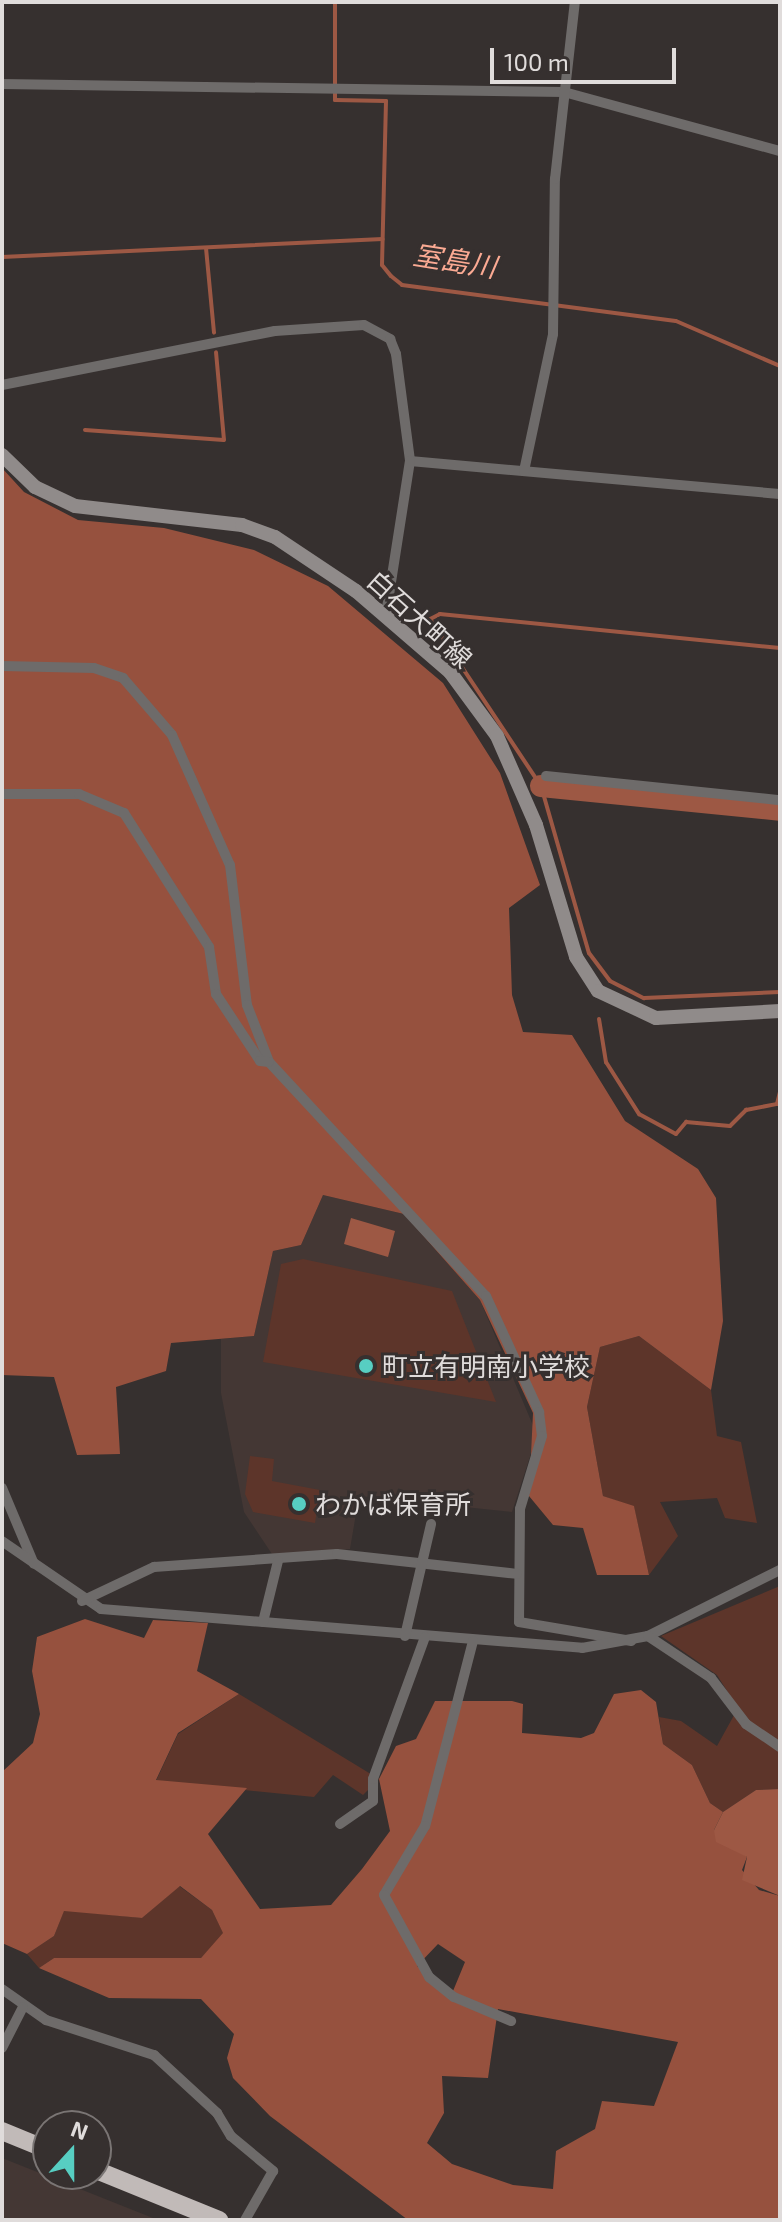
<!DOCTYPE html>
<meta charset="utf-8">
<style>
body{margin:0}
#map{position:relative;width:782px;height:2222px;overflow:hidden;background:#36302f;font-family:"Exo 2","Noto Sans JP",sans-serif}
div>[style]{position:absolute}
[style*='--x']{left:calc(var(--x)*1px);top:calc(var(--y)*1px);width:calc(var(--w)*1px);rotate:calc(var(--a)*1deg)}
.built>*{inset:0;background:#443734}
.green>*{inset:0;background:#5d352a}
.forest>*{inset:0;background:#96513e}
.water>*{inset:0;background:#9d5844}
.stream>*{height:4px;margin:-2px;padding:0 2px;transform-origin:2px;border-radius:2px;background:#9d5844}
.river>*{height:22px;margin:-11px;padding:0 11px;transform-origin:11px;border-radius:11px;background:#9d5844}
.street>*{height:10px;margin:-5px;padding:0 5px;transform-origin:5px;border-radius:5px;background:#6e6b6a}
.secondary>*{height:14px;margin:-7px;padding:0 7px;transform-origin:7px;border-radius:7px;background:#908b8a}
.highway>*{height:18px;margin:-9px;padding:0 9px;transform-origin:9px;border-radius:9px;background:#c1bab8}
.dots>*{width:22px;height:22px;translate:-50% -50%;box-sizing:border-box;border:4px solid #36302f;border-radius:50%}
span{translate:-50% -50%;white-space:nowrap;text-align:center;line-height:1.15;-webkit-text-stroke:6px #36302f;paint-order:stroke}
.street-label{font-size:26px;color:#e0dcdb}
.poi-label{font-size:26px;color:#e0dcdb}
.left{translate:0 -50%;text-align:left}
.water-label{font-size:28px;color:#fbaa93;font-style:italic}
.frame{position:absolute;inset:0;border:4px solid #e0dcdb;pointer-events:none}
.north{position:absolute;left:32px;top:2110px;width:80px;height:80px;box-sizing:border-box;background:#36302f;border:2px solid #7a7574;border-radius:50%;rotate:21deg;font-size:22px;font-weight:700;line-height:32px;text-align:center;color:#e0dcdb}
.north::after{content:'';display:block;margin:auto;width:28px;height:36px;background:#57cec2;clip-path:polygon(50% 0,100% 100%,50% 72%,0 100%)}
.scale{position:absolute;left:490px;top:48px;width:186px;height:36px;box-sizing:border-box;border:4px solid #e0dcdb;border-top:0;padding-left:10px;font-size:24px;line-height:28px;white-space:nowrap;color:#e0dcdb;-webkit-text-stroke:6px #36302f;paint-order:stroke}
</style>
<div id="map">
<div class="built">
<i style="clip-path:polygon(323px 1195px,404px 1214px,480px 1300px,537px 1435px,512px 1512px,359px 1496px,350px 1549px,274px 1557px,244px 1512px,221px 1393px,221px 1339px,254px 1336px,273px 1251px,301px 1245px)"></i>
<i style="clip-path:polygon(2px 2158px,158px 2220px,2px 2220px)"></i>
</div>
<div class="green">
<i style="clip-path:polygon(303px 1259px,452px 1291px,496px 1402px,263px 1362px,281px 1264px)"></i>
<i style="clip-path:polygon(639px 1336px,711px 1390px,717px 1436px,741px 1442px,757px 1523px,725px 1518px,717px 1498px,660px 1502px,678px 1536px,649px 1575px,634px 1507px,603px 1496px,587px 1407px,600px 1347px)"></i>
<i style="clip-path:polygon(250px 1456px,274px 1459px,272px 1481px,320px 1490px,315px 1523px,253px 1512px,245px 1494px)"></i>
<i style="clip-path:polygon(780px 1586px,780px 1789px,756px 1790px,723px 1812px,710px 1803px,692px 1765px,663px 1744px,659px 1717px,681px 1721px,717px 1746px,738px 1708px,717px 1675px,661px 1636px)"></i>
<i style="clip-path:polygon(239px 1694px,379px 1779px,363px 1795px,333px 1775px,314px 1797px,156px 1781px,178px 1734px)"></i>
<i style="clip-path:polygon(179px 1886px,212px 1910px,224px 1934px,201px 1958px,54px 1958px,39px 1968px,27px 1954px,54px 1936px,64px 1910px,142px 1918px)"></i>
</div>
<div class="forest">
<i style="clip-path:polygon(2px 468px,24px 492px,78px 520px,164px 528px,254px 550px,328px 586px,443px 683px,500px 773px,540px 885px,509px 908px,512px 995px,523px 1032px,572px 1035px,625px 1121px,698px 1169px,716px 1198px,723px 1321px,711px 1390px,639px 1336px,600px 1347px,587px 1407px,603px 1496px,634px 1506px,649px 1575px,597px 1575px,583px 1528px,553px 1525px,529px 1496px,533px 1413px,480px 1300px,404px 1214px,323px 1195px,301px 1245px,273px 1251px,254px 1336px,171px 1343px,166px 1371px,116px 1387px,120px 1454px,77px 1455px,54px 1377px,2px 1375px)"></i>
<i style="clip-path:polygon(evenodd,85px 1619px,144px 1638px,153px 1620px,208px 1623px,197px 1671px,239px 1694px,178px 1733px,156px 1780px,247px 1788px,208px 1834px,260px 1909px,331px 1905px,362px 1869px,390px 1831px,379px 1779px,396px 1746px,416px 1739px,435px 1701px,512px 1701px,523px 1704px,522px 1733px,581px 1738px,594px 1733px,614px 1694px,641px 1690px,656px 1702px,663px 1744px,692px 1765px,710px 1803px,723px 1812px,714px 1830px,747px 1857px,742px 1870px,759px 1890px,780px 1896px,780px 2220px,408px 2220px,270px 2116px,233px 2078px,227px 2058px,234px 2034px,201px 1999px,109px 1998px,39px 1968px,54px 1958px,201px 1958px,223px 1933px,212px 1910px,180px 1886px,142px 1918px,64px 1911px,54px 1936px,27px 1954px,2px 1943px,2px 1772px,33px 1743px,40px 1714px,32px 1671px,37px 1637px,85px 1619px,438px 1944px,465px 1962px,453px 1991px,417px 1966px,438px 1944px,85px 1619px,498px 2009px,678px 2042px,654px 2106px,602px 2101px,595px 2129px,556px 2151px,553px 2189px,513px 2185px,452px 2164px,427px 2143px,444px 2113px,442px 2076px,488px 2078px,498px 2009px)"></i>
</div>
<div class="water">
<i style="clip-path:polygon(351px 1218px,395px 1231px,388px 1257px,344px 1244px)"></i>
<i style="clip-path:polygon(780px 1789px,780px 1896px,742px 1880px,747px 1857px,716px 1842px,714px 1830px,723px 1812px,756px 1790px)"></i>
</div>
<div class="stream">
<i style="--x:335;--y:2;--w:98;--a:90"></i>
<i style="--x:335;--y:100;--w:51;--a:1.1"></i>
<i style="--x:386;--y:101;--w:164;--a:91.4"></i>
<i style="--x:382;--y:265;--w:14;--a:51"></i>
<i style="--x:391;--y:276;--w:14;--a:39"></i>
<i style="--x:402;--y:285;--w:276;--a:7.5"></i>
<i style="--x:676;--y:321;--w:113;--a:23.4"></i>
<i style="--x:206;--y:248;--w:85;--a:84.6"></i>
<i style="--x:2;--y:257;--w:381;--a:-2.7"></i>
<i style="--x:85;--y:430;--w:139;--a:4.1"></i>
<i style="--x:224;--y:440;--w:88;--a:-95.2"></i>
<i style="--x:780;--y:648;--w:342;--a:-174.3"></i>
<i style="--x:440;--y:614;--w:11;--a:153"></i>
<i style="--x:430;--y:619;--w:201;--a:56.4"></i>
<i style="--x:541;--y:786;--w:174;--a:74"></i>
<i style="--x:589;--y:953;--w:35;--a:53"></i>
<i style="--x:610;--y:981;--w:38;--a:27"></i>
<i style="--x:644;--y:998;--w:136;--a:-2.5"></i>
<i style="--x:599;--y:1019;--w:44;--a:80.8"></i>
<i style="--x:606;--y:1062;--w:62;--a:57.6"></i>
<i style="--x:639;--y:1114;--w:42;--a:28.4"></i>
<i style="--x:676;--y:1134;--w:16;--a:-50"></i>
<i style="--x:686;--y:1122;--w:44;--a:5.2"></i>
<i style="--x:730;--y:1126;--w:23;--a:-45"></i>
<i style="--x:746;--y:1110;--w:32;--a:-11"></i>
<i style="--x:777;--y:1104;--w:12;--a:-76"></i>
</div>
<div class="river">
<i style="--x:541;--y:786;--w:240;--a:5.7"></i>
</div>
<div class="street">
<i style="--x:2;--y:84;--w:562;--a:0.82"></i>
<i style="--x:564;--y:92;--w:224;--a:15.3"></i>
<i style="--x:2;--y:385;--w:278;--a:-11.2"></i>
<i style="--x:275;--y:331;--w:89;--a:-3.9"></i>
<i style="--x:364;--y:325;--w:30;--a:28"></i>
<i style="--x:390;--y:339;--w:16;--a:68"></i>
<i style="--x:396;--y:354;--w:108;--a:82.5"></i>
<i style="--x:410;--y:461;--w:371;--a:5.1"></i>
<i style="--x:524;--y:471;--w:140;--a:-78"></i>
<i style="--x:553;--y:334;--w:155;--a:-89.3"></i>
<i style="--x:555;--y:179;--w:178;--a:-83.6"></i>
<i style="--x:386;--y:614;--w:155;--a:-81.1"></i>
<i style="--x:2;--y:666;--w:92;--a:1.2"></i>
<i style="--x:94;--y:668;--w:31;--a:19"></i>
<i style="--x:123;--y:678;--w:75;--a:49.3"></i>
<i style="--x:172;--y:735;--w:142;--a:66"></i>
<i style="--x:230;--y:865;--w:141;--a:83.1"></i>
<i style="--x:247;--y:1005;--w:61;--a:68.9"></i>
<i style="--x:269;--y:1062;--w:319;--a:47.2"></i>
<i style="--x:486;--y:1296;--w:128;--a:65.4"></i>
<i style="--x:539;--y:1412;--w:24;--a:83"></i>
<i style="--x:542;--y:1436;--w:76;--a:106.8"></i>
<i style="--x:520;--y:1509;--w:113;--a:90.5"></i>
<i style="--x:519;--y:1622;--w:114;--a:9.6"></i>
<i style="--x:546;--y:776;--w:235;--a:5.9"></i>
<i style="--x:2;--y:794;--w:77;--a:0"></i>
<i style="--x:79;--y:794;--w:49;--a:22.9"></i>
<i style="--x:124;--y:813;--w:159;--a:57.6"></i>
<i style="--x:209;--y:947;--w:48;--a:81.5"></i>
<i style="--x:216;--y:994;--w:80;--a:56.7"></i>
<i style="--x:260;--y:1061;--w:9;--a:6"></i>
<i style="--x:2;--y:1488;--w:82;--a:67.2"></i>
<i style="--x:2;--y:1541;--w:120;--a:34.5"></i>
<i style="--x:101;--y:1609;--w:483;--a:4.6"></i>
<i style="--x:582;--y:1648;--w:67;--a:-10.3"></i>
<i style="--x:648;--y:1636;--w:148;--a:-26.6"></i>
<i style="--x:82;--y:1601;--w:80;--a:-25.3"></i>
<i style="--x:154;--y:1567;--w:183;--a:-4.1"></i>
<i style="--x:337;--y:1554;--w:181;--a:6.3"></i>
<i style="--x:263;--y:1622;--w:63;--a:-76.2"></i>
<i style="--x:405;--y:1636;--w:115;--a:-76.9"></i>
<i style="--x:648;--y:1636;--w:76;--a:33.7"></i>
<i style="--x:711;--y:1678;--w:58;--a:52.7"></i>
<i style="--x:746;--y:1724;--w:41;--a:34.1"></i>
<i style="--x:473;--y:1641;--w:191;--a:104.5"></i>
<i style="--x:425;--y:1826;--w:80;--a:120.7"></i>
<i style="--x:384;--y:1895;--w:94;--a:61.2"></i>
<i style="--x:429;--y:1977;--w:32;--a:39"></i>
<i style="--x:454;--y:1997;--w:62;--a:22.8"></i>
<i style="--x:340;--y:1824;--w:40;--a:-34.9"></i>
<i style="--x:373;--y:1801;--w:22;--a:-90"></i>
<i style="--x:373;--y:1779;--w:151;--a:-69.9"></i>
<i style="--x:2;--y:1989;--w:54;--a:35.2"></i>
<i style="--x:46;--y:2020;--w:114;--a:18"></i>
<i style="--x:154;--y:2055;--w:86;--a:42.6"></i>
<i style="--x:217;--y:2113;--w:27;--a:59"></i>
<i style="--x:231;--y:2136;--w:55;--a:39.8"></i>
<i style="--x:273;--y:2171;--w:56;--a:119.7"></i>
<i style="--x:2;--y:2048;--w:46;--a:-62.9"></i>
</div>
<div class="secondary">
<i style="--x:2;--y:455;--w:46;--a:44.1"></i>
<i style="--x:35;--y:487;--w:44;--a:25.4"></i>
<i style="--x:75;--y:506;--w:168;--a:6.5"></i>
<i style="--x:242;--y:525;--w:35;--a:20"></i>
<i style="--x:275;--y:537;--w:97;--a:33.7"></i>
<i style="--x:356;--y:591;--w:124;--a:40.8"></i>
<i style="--x:450;--y:672;--w:79;--a:53.7"></i>
<i style="--x:497;--y:736;--w:97;--a:66.3"></i>
<i style="--x:536;--y:825;--w:138;--a:73.1"></i>
<i style="--x:576;--y:957;--w:40;--a:57.1"></i>
<i style="--x:598;--y:991;--w:64;--a:25"></i>
<i style="--x:656;--y:1018;--w:124;--a:-3.2"></i>
</div>
<div class="highway">
<i style="--x:2;--y:2131;--w:50;--a:22.4"></i>
<i style="--x:96;--y:2170;--w:133;--a:22.1"></i>
</div>
<div class="dots">
<i style="left:366px;top:1366px;background:#57cec2"></i>
<i style="left:299px;top:1504px;background:#57cec2"></i>
</div>
<div class="street-label">
<span style="left:420px;top:619px;rotate:42deg">白石大町線</span>
</div>
<div class="poi-label">
<span class="left" style="left:382px;top:1366px">町立有明南小学校</span>
<span class="left" style="left:315px;top:1504px">わかば保育所</span>
</div>
<div class="water-label">
<span style="left:455px;top:260px;rotate:9deg">室島川</span>
</div>
<div class="frame"></div>
<div class="north">N</div>
<div class="scale">100 m</div>
</div>
